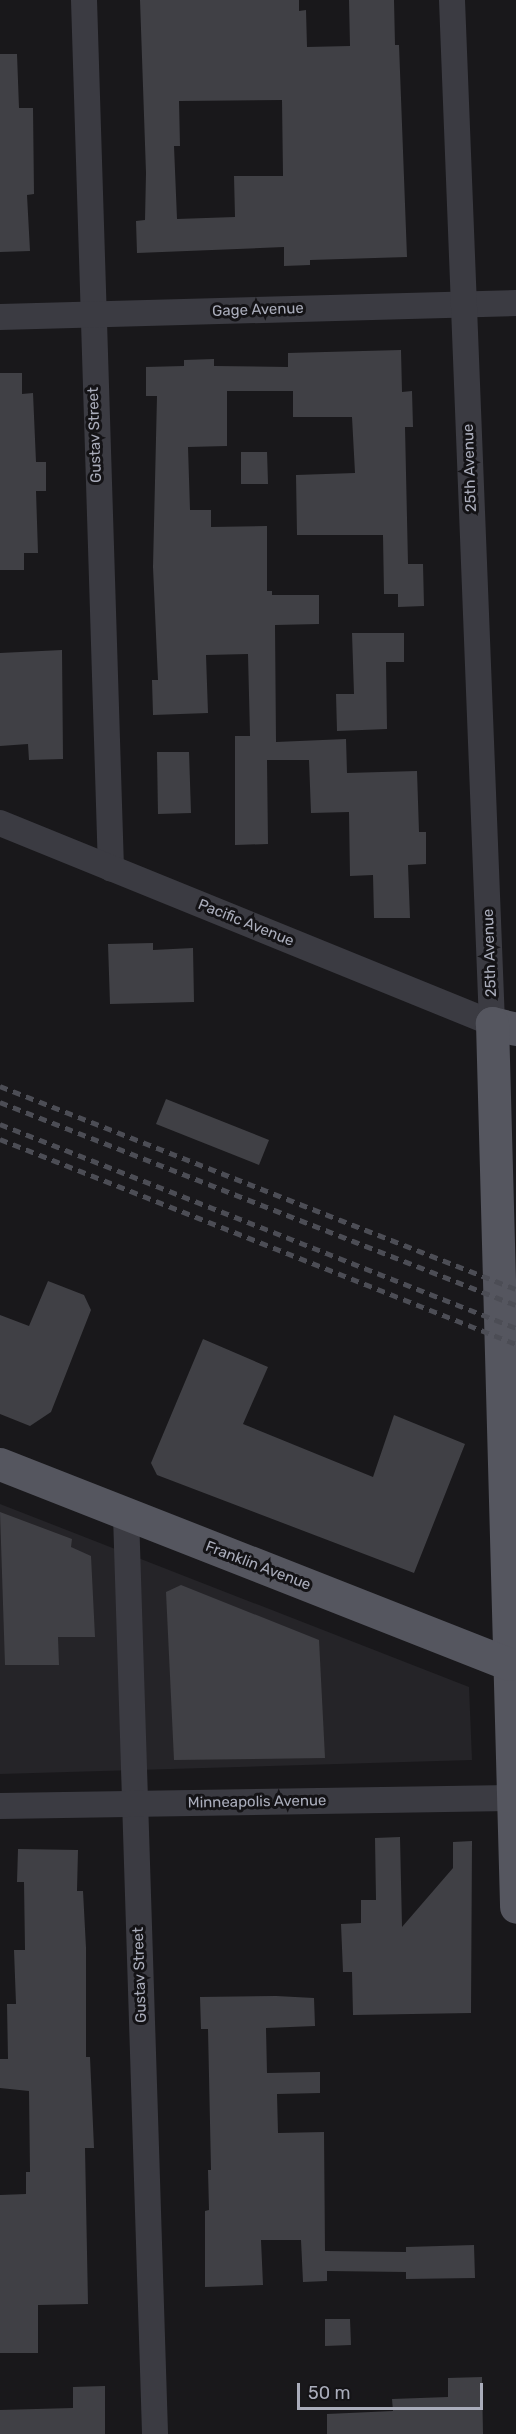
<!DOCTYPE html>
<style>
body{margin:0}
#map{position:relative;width:516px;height:2434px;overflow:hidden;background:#19181b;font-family:Rubik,sans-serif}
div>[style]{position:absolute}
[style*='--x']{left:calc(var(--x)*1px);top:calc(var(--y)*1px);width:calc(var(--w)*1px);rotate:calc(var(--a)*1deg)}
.built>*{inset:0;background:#252428}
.building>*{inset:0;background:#404045}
.minor>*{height:26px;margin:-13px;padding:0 13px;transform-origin:13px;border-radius:13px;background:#3b3b42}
.major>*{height:33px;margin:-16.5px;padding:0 16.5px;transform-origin:16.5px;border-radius:16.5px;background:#55565f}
.rail>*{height:4.5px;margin-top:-2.25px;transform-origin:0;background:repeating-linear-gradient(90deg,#4c4d55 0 8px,transparent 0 14px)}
span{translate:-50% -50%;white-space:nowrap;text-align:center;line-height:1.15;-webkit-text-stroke:6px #141316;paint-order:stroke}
.street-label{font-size:15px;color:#aaadbb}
.scale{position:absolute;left:297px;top:2383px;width:186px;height:27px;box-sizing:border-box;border:3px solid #aaadbb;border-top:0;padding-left:8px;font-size:18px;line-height:21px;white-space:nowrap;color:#aaadbb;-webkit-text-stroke:4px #141316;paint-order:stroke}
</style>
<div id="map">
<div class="built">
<i style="clip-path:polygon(0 1504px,469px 1687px,472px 1760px,0 1774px)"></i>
</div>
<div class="building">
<i style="clip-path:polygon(evenodd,140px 0,299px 0,299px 11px,306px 10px,307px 47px,350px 46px,349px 0,394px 0,395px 45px,399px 45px,407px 257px,310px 260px,310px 265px,284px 266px,284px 247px,137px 253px,136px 221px,145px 220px,146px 173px,140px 0,282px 100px,283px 176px,234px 176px,235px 217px,177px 219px,174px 146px,180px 146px,179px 101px,282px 100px)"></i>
<i style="clip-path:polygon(0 54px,17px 54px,19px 108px,33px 108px,34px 194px,27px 195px,30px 251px,0 252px)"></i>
<i style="clip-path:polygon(401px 350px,402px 392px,412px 391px,413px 427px,405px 427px,408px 564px,423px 564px,424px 606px,398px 607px,398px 594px,384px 594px,383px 535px,297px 535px,296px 475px,355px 473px,352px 417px,293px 417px,293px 391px,227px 391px,227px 446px,188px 447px,190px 510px,211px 510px,211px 527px,267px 526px,267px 591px,272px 591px,272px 595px,319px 595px,319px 624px,275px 625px,276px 742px,346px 739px,347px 773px,417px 771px,419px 832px,426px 832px,426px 864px,408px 865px,410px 918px,374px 918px,373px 875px,350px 876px,349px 812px,311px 813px,309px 760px,267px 760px,268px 844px,235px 845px,235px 736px,250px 736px,248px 654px,206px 655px,208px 713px,153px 715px,152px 680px,158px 680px,153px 567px,157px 396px,146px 396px,146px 367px,184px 366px,184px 360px,214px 359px,214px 366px,288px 367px,288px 353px)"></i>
<i style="clip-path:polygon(0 373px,22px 373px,22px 394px,33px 393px,36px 462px,46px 462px,46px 491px,36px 491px,38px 553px,24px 553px,24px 570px,0 570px)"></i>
<i style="clip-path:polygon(241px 452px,267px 452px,268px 484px,241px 484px)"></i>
<i style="clip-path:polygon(352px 633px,404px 633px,404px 662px,386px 662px,387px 729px,337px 731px,336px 694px,354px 694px)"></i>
<i style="clip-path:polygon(62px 650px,63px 759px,29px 760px,28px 744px,0 746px,0 653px)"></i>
<i style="clip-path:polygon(157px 752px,189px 752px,191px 813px,158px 814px)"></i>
<i style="clip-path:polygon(153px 943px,153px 950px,193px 948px,194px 1002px,110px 1004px,108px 944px)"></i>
<i style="clip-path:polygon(166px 1099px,269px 1140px,259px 1165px,156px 1124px)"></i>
<i style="clip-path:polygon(48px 1281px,84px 1295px,91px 1310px,51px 1412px,30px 1426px,0 1414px,0 1315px,29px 1326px)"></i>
<i style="clip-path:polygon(203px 1339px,268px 1367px,243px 1424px,373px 1477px,394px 1415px,465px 1444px,414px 1573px,157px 1475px,151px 1463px)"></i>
<i style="clip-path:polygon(0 1512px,72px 1539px,71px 1547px,91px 1556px,95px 1637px,58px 1637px,59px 1665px,5px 1665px)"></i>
<i style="clip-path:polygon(181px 1585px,319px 1640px,325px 1758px,174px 1760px,166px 1592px)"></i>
<i style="clip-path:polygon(400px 1837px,402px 1927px,453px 1868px,453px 1842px,472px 1841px,471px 2013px,353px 2015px,352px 1972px,343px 1972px,341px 1924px,361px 1923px,361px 1900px,376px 1900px,375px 1838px)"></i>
<i style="clip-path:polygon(18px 1849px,78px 1850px,77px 1891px,83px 1891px,86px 1948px,86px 2057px,90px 2057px,94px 2148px,85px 2148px,88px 2304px,38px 2305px,38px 2353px,0 2353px,0 2195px,26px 2194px,26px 2172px,30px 2172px,29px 2091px,0 2088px,0 2059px,8px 2059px,7px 2004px,16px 2004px,14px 1950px,25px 1950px,24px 1882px,17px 1882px)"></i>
<i style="clip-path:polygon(276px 1996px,314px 1998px,315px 2026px,266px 2028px,267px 2073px,320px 2072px,320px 2093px,277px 2094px,278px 2133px,324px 2132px,325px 2251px,406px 2252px,406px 2247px,474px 2245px,475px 2278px,406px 2279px,406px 2272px,327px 2271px,327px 2281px,303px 2282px,301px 2240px,261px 2240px,263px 2285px,205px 2287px,205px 2211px,209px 2210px,208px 2170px,211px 2170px,208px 2029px,201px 2029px,200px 1997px)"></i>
<i style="clip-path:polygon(325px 2319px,350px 2319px,351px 2345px,325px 2346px)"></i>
<i style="clip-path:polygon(482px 2377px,483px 2434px,327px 2434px,327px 2414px,393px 2411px,392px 2399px,448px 2397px,448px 2378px)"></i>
<i style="clip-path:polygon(105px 2386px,105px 2434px,0 2434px,0 2410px,73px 2408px,73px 2387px)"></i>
</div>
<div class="minor">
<i style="--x:84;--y:0;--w:869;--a:88.22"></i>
<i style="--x:0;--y:317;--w:516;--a:-1.55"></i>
<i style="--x:0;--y:823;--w:531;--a:22.12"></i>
<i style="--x:492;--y:1023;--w:1024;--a:-92.24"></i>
<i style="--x:126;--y:1515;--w:919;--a:88.19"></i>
<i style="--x:0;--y:1806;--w:513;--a:-0.89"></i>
</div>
<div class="major">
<i style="--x:516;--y:1029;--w:25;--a:-166"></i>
<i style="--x:492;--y:1023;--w:884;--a:88.44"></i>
<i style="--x:0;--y:1464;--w:547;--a:21.45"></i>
</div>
<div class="rail">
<i style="--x:0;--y:1086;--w:554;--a:21.48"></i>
<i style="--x:0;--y:1102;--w:554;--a:21.48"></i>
<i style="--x:0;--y:1124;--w:555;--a:21.57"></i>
<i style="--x:0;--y:1139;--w:555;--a:21.67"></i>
</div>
<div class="street-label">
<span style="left:258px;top:310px;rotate:-2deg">Gage Avenue</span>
<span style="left:95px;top:435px;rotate:-92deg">Gustav Street</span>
<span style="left:470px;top:468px;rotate:-92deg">25th Avenue</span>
<span style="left:246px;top:923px;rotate:22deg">Pacific Avenue</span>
<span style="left:490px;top:953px;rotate:-92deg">25th Avenue</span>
<span style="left:258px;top:1566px;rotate:21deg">Franklin Avenue</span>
<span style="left:257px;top:1802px;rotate:-1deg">Minneapolis Avenue</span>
<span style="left:140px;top:1975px;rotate:-92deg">Gustav Street</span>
</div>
<div class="scale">50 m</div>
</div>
